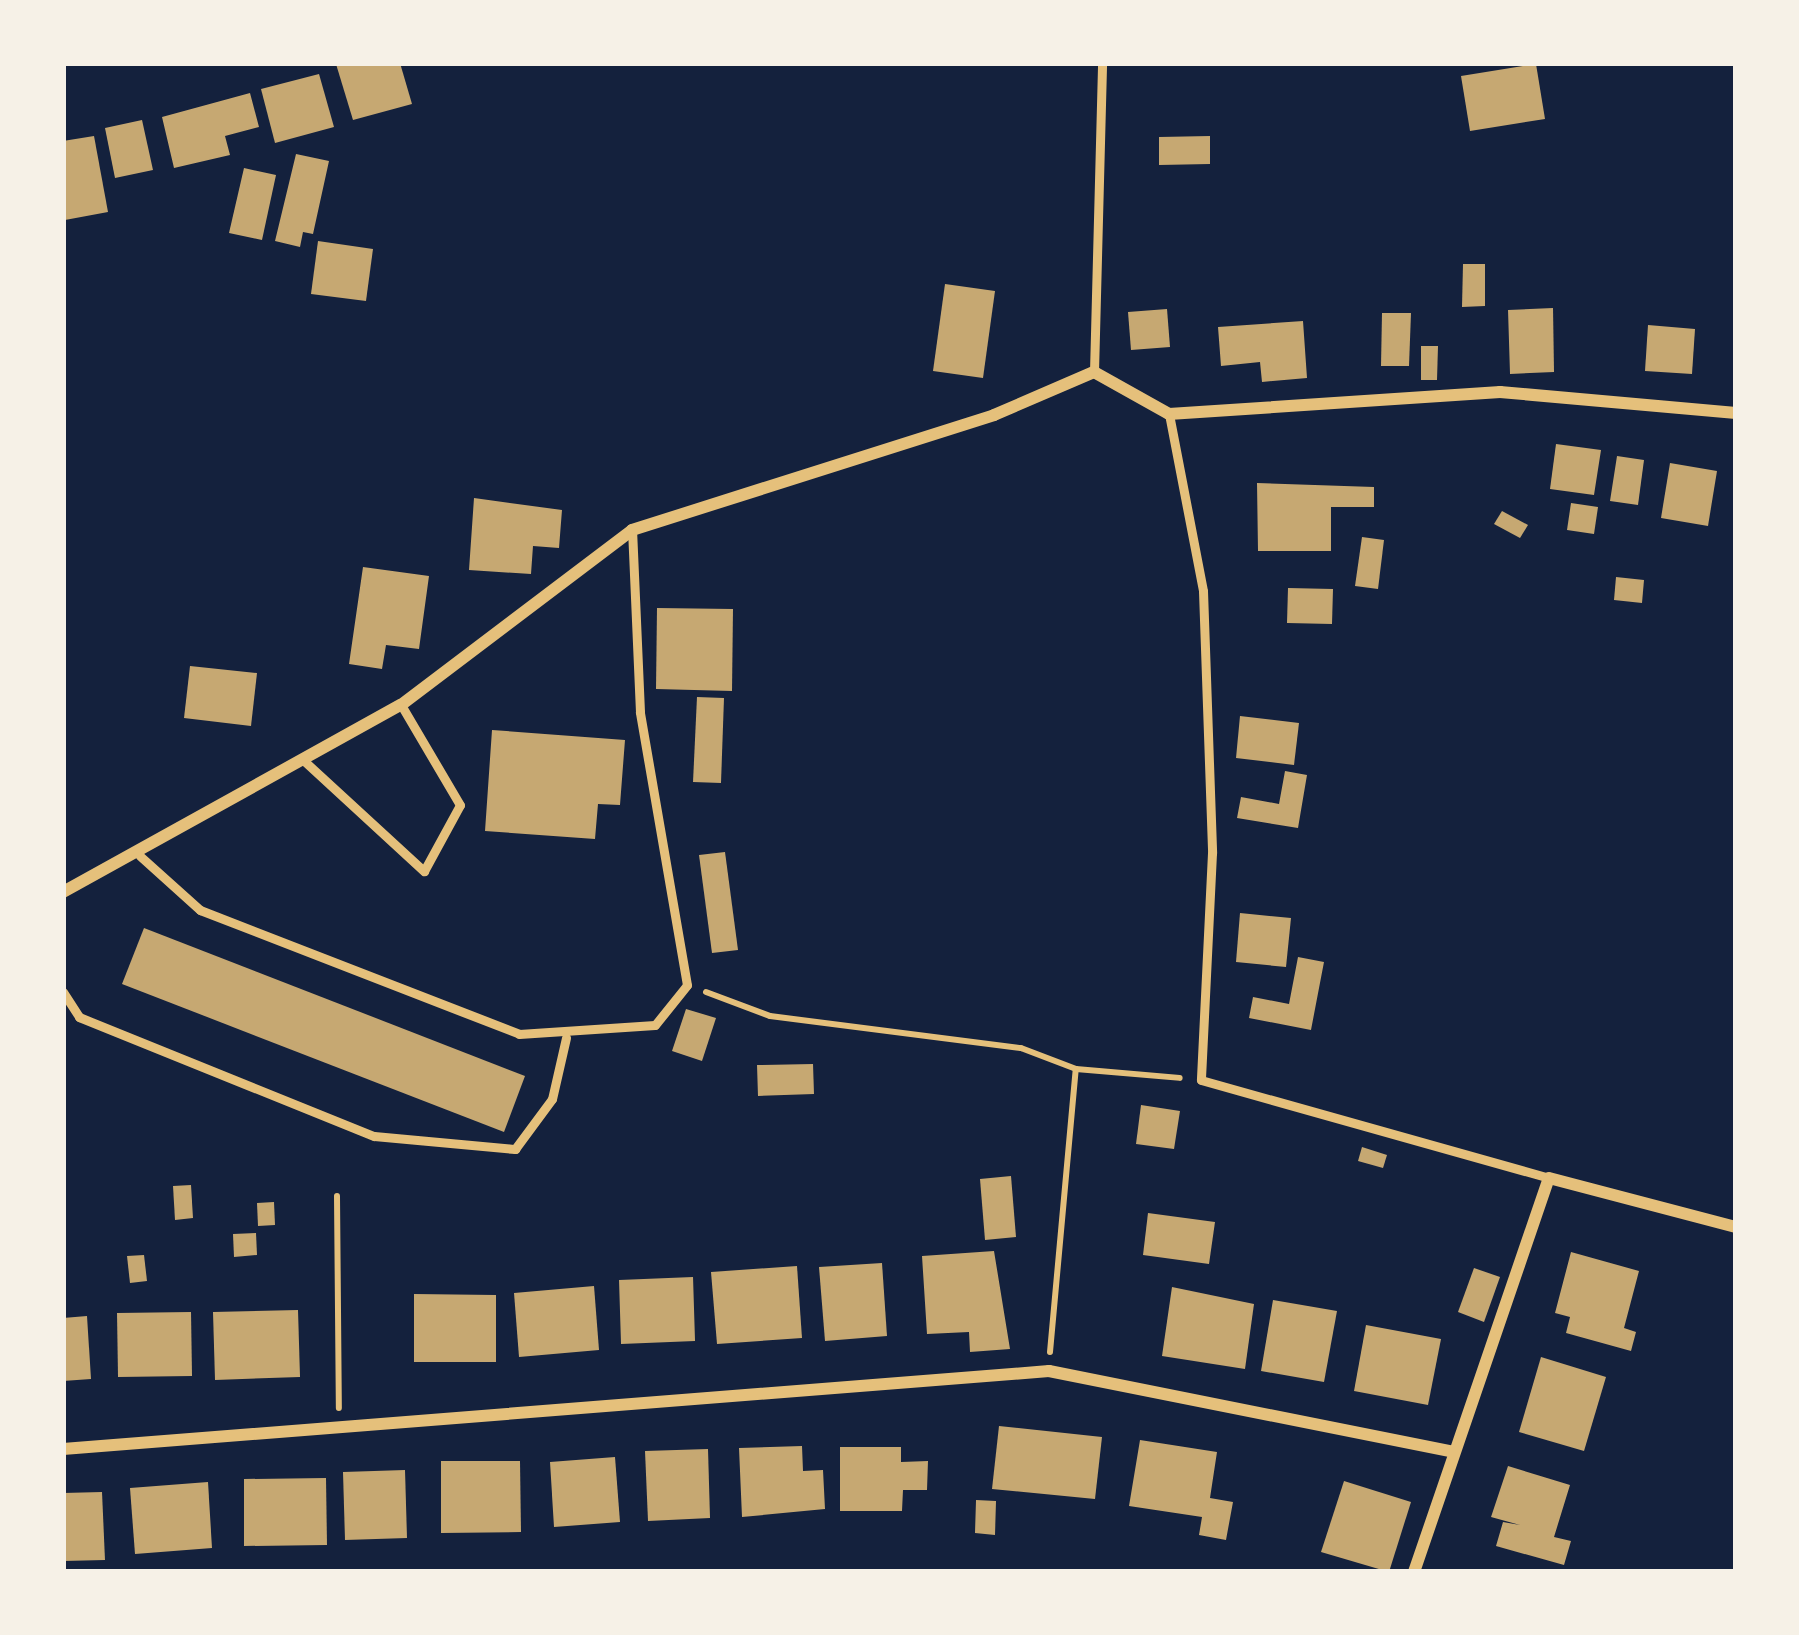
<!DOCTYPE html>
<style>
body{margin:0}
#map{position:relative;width:1799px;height:1635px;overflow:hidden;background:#14213d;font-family:"Noto Serif",serif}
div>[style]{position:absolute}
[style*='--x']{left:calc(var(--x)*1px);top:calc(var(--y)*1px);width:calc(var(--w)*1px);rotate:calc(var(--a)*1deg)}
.building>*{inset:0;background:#c6a872}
.path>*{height:6px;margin:-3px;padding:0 3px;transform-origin:3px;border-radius:3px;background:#e5c07b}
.service>*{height:9px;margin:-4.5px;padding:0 4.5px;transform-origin:4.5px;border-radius:4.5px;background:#e5c07b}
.minor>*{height:12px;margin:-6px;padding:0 6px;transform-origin:6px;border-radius:6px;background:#e5c07b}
span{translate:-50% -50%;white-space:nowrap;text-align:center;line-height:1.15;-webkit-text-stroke:10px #f6f1e7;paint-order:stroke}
.frame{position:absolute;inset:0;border:66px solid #f6f1e7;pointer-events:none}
</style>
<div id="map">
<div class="building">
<i style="clip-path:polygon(400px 63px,412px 104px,353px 120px,336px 64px)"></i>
<i style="clip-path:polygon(1536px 64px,1545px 119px,1470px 131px,1461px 76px)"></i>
<i style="clip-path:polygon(319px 74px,334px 127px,275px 143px,261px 89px)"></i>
<i style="clip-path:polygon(250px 93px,259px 127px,225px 136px,230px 155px,174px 168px,162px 117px)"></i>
<i style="clip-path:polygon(142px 120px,153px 170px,115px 178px,105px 128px)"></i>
<i style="clip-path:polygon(94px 136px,108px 212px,65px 220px,63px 141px)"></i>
<i style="clip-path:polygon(1210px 136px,1210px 164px,1159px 165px,1159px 137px)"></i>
<i style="clip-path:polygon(296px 154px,329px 161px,313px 234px,303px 232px,300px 247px,275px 241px)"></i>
<i style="clip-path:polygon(244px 168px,276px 175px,262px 240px,229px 233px)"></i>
<i style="clip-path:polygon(318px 241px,373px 249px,366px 301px,311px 294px)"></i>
<i style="clip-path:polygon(1463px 264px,1485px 264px,1485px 306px,1462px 307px)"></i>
<i style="clip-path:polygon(945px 284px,995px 291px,983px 378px,933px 371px)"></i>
<i style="clip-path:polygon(1553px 308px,1554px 372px,1510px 374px,1508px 310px)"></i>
<i style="clip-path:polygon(1167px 309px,1170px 347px,1131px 350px,1128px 312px)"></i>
<i style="clip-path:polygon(1382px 313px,1411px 313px,1409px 366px,1381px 366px)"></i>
<i style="clip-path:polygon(1303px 321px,1307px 378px,1262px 382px,1260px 362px,1221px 366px,1218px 327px)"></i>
<i style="clip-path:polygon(1648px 325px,1695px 329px,1692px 374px,1645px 371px)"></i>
<i style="clip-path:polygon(1421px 346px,1438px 346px,1437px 380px,1421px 380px)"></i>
<i style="clip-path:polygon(1556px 444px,1601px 450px,1594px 495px,1550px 489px)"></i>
<i style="clip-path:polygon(1617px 456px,1644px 460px,1638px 505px,1610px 501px)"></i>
<i style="clip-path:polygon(1670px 463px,1717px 471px,1708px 526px,1661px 518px)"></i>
<i style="clip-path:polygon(1257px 483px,1374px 487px,1374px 507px,1331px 507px,1331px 551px,1258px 551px)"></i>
<i style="clip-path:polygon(474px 498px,562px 510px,559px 548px,533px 546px,531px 574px,469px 570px)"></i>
<i style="clip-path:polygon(1571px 503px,1598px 507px,1594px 534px,1567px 530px)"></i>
<i style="clip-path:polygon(1502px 511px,1528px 525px,1520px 538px,1494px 524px)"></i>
<i style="clip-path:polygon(1362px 537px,1384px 540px,1378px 589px,1355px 586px)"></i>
<i style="clip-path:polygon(363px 567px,429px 576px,419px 649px,386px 645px,382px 669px,349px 664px)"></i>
<i style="clip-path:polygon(1616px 577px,1644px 580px,1642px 603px,1614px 600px)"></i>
<i style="clip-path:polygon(1288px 588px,1333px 589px,1332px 624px,1287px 623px)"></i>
<i style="clip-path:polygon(657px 608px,733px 609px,732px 691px,656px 689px)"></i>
<i style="clip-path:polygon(190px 666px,257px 673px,251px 726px,184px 718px)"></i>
<i style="clip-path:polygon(697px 697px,724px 698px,721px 783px,693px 782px)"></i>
<i style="clip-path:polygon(1240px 716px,1299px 723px,1294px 765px,1236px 758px)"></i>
<i style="clip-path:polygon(492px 730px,625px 740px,620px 805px,598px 804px,595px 839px,485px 831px)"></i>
<i style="clip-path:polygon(1285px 771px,1307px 775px,1298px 828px,1237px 818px,1241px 797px,1279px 804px)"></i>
<i style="clip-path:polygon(725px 852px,738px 950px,712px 953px,699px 855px)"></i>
<i style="clip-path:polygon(1240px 913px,1291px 918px,1286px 967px,1236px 962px)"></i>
<i style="clip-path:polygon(144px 928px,525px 1076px,504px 1132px,122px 984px)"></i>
<i style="clip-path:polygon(1298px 957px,1324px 962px,1311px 1030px,1249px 1018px,1253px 997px,1289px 1004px)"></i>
<i style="clip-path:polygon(686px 1009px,716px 1018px,702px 1061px,672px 1051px)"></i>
<i style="clip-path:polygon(813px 1064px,814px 1094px,758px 1096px,757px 1065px)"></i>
<i style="clip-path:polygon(1141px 1105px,1180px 1111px,1174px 1149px,1136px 1144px)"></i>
<i style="clip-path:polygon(1362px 1147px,1387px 1155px,1383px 1168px,1358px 1161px)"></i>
<i style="clip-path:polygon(1011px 1176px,1016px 1237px,985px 1240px,980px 1179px)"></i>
<i style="clip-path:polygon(191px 1185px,193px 1218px,175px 1220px,173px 1186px)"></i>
<i style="clip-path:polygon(274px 1202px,275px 1225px,258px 1226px,257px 1203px)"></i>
<i style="clip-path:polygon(1148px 1213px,1215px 1222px,1209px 1264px,1143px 1255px)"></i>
<i style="clip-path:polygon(256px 1233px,257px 1255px,234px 1257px,233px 1234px)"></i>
<i style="clip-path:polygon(994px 1251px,1010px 1349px,970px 1352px,969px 1332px,927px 1334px,922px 1256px)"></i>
<i style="clip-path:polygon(1571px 1252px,1639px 1271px,1624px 1328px,1636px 1332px,1631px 1351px,1566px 1333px,1570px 1317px,1555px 1313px)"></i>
<i style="clip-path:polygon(144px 1255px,147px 1281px,130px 1283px,127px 1256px)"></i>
<i style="clip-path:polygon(882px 1263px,887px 1336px,825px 1341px,819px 1267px)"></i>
<i style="clip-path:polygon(797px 1266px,802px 1338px,717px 1344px,711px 1272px)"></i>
<i style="clip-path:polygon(1474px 1268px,1500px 1277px,1484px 1322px,1458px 1312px)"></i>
<i style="clip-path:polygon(693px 1277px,695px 1341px,621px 1344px,619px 1280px)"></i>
<i style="clip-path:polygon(594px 1286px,599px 1350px,519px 1357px,514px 1293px)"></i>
<i style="clip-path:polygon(1172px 1287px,1254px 1304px,1245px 1369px,1162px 1356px)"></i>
<i style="clip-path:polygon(414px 1294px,496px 1295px,496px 1362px,414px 1362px)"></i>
<i style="clip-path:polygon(1273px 1300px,1337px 1311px,1324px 1382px,1261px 1371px)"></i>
<i style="clip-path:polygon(298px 1310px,300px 1377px,215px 1380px,213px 1312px)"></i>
<i style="clip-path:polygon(191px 1312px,192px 1376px,118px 1377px,117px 1313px)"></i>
<i style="clip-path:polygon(87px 1316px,91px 1379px,63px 1381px,63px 1318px)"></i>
<i style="clip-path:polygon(1366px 1325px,1441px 1339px,1428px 1405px,1354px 1391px)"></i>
<i style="clip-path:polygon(1541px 1357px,1606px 1377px,1584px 1451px,1519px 1432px)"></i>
<i style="clip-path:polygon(999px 1426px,1102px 1437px,1095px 1499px,992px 1489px)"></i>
<i style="clip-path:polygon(1140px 1440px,1217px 1452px,1210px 1498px,1233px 1502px,1226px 1540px,1199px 1535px,1202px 1517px,1129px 1506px)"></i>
<i style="clip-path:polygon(802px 1446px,803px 1471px,823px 1470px,825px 1509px,742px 1517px,739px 1448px)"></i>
<i style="clip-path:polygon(840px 1447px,901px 1447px,901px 1462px,928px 1461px,927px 1490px,903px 1490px,902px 1511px,840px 1511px)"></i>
<i style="clip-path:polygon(708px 1449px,710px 1518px,648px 1521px,645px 1451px)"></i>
<i style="clip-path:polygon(615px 1457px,620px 1522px,554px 1527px,550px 1462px)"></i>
<i style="clip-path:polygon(441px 1461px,520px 1461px,521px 1532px,441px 1533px)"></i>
<i style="clip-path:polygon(1508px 1466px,1570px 1485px,1554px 1537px,1571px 1541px,1564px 1565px,1496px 1546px,1503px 1522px,1520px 1525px,1491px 1517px)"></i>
<i style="clip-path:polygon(405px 1470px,407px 1538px,345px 1540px,343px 1472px)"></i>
<i style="clip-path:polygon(326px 1478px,327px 1545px,244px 1546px,244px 1479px)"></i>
<i style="clip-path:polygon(1344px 1481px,1411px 1502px,1389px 1572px,1321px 1552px)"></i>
<i style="clip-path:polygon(208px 1482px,212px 1548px,135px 1554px,130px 1488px)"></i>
<i style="clip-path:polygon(102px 1492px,105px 1560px,63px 1561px,63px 1493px)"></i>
<i style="clip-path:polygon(976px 1500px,996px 1501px,995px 1535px,975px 1533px)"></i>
</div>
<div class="path">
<i style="--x:706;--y:992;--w:68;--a:20.6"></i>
<i style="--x:770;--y:1016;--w:253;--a:7.3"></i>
<i style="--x:1021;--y:1048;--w:59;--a:20.9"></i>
<i style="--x:337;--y:1196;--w:212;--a:89.5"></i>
<i style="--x:1050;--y:1352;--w:284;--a:-84.8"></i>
<i style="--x:1076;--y:1069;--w:104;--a:4.9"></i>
</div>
<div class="service">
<i style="--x:1094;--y:372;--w:309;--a:-88.5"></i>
<i style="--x:1169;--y:414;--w:180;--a:79.1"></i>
<i style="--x:1203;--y:591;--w:262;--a:88"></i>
<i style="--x:1212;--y:853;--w:227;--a:92.8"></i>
<i style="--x:1201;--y:1080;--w:362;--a:15.7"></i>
<i style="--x:302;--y:759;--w:166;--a:42.6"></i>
<i style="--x:424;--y:871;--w:75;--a:-61.4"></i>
<i style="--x:460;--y:805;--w:116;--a:-120.5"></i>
<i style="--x:140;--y:856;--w:81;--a:42"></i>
<i style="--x:200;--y:910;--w:342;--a:21.2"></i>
<i style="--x:519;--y:1034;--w:136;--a:-3.8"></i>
<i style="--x:655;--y:1025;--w:51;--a:-51.3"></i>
<i style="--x:687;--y:985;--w:277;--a:-99.8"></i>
<i style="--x:640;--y:712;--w:182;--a:-92.5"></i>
<i style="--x:63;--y:992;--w:30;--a:57"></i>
<i style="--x:79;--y:1017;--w:318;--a:22"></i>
<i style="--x:374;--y:1136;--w:142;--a:5.3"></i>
<i style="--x:515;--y:1149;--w:62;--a:-53.5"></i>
<i style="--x:552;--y:1099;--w:63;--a:-77.1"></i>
</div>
<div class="minor">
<i style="--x:63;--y:892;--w:386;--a:-29"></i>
<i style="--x:401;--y:705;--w:290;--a:-37.1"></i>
<i style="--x:632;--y:530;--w:380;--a:-17.6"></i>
<i style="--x:994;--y:415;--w:109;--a:-23.3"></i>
<i style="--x:1094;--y:372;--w:86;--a:29.2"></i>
<i style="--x:1169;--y:414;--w:332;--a:-3.8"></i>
<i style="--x:1500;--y:392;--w:237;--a:5.1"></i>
<i style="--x:63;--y:1449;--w:989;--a:-4.52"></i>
<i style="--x:1049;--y:1371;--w:409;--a:11.3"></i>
<i style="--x:1414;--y:1572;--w:416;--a:-71.1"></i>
<i style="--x:1549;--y:1178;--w:193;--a:14.7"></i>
</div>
<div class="frame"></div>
</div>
